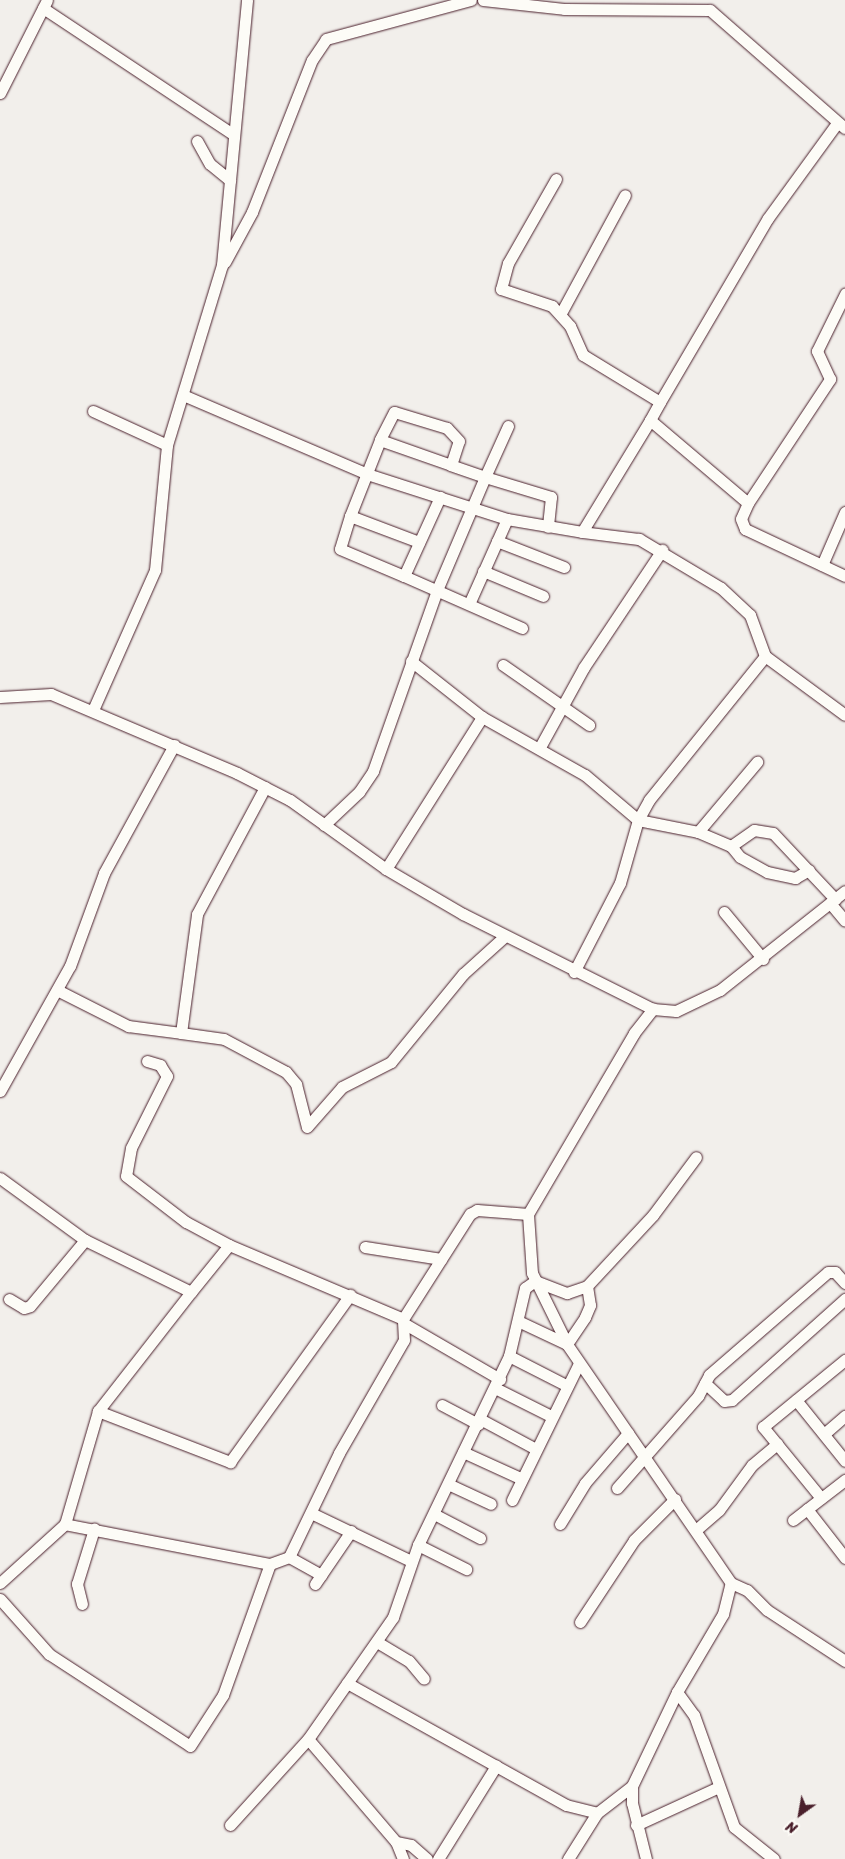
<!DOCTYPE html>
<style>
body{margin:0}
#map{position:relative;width:845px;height:1859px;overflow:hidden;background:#f2efeb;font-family:Sriracha,sans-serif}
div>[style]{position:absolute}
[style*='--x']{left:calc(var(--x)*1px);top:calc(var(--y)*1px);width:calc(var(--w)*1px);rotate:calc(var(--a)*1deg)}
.roads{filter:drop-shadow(0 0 1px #4a1f2b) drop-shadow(0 0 1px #4a1f2b)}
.minor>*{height:11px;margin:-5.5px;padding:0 5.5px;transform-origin:5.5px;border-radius:5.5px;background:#fdfcf7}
span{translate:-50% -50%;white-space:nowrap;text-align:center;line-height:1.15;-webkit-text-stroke:5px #fdfcf7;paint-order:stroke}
.north{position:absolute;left:775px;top:1789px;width:50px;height:50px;-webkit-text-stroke:4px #fdfcf7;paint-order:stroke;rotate:212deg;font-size:14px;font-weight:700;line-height:20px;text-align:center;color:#4a1f2b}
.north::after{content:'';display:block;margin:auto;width:18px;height:22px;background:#4a1f2b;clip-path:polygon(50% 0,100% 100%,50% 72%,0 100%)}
</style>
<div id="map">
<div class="roads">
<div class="minor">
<i style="--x:483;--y:0;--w:81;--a:6.3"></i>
<i style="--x:564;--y:9;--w:146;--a:0.4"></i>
<i style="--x:710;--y:10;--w:179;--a:41.2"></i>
<i style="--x:43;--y:8;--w:229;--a:33.6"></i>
<i style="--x:0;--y:93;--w:104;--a:-63.2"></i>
<i style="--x:197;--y:141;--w:26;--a:61"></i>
<i style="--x:210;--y:164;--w:26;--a:39"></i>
<i style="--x:556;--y:179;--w:97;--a:119.7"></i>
<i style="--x:508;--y:263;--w:27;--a:105"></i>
<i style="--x:501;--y:289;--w:54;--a:18.4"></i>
<i style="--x:552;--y:306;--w:27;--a:48"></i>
<i style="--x:570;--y:326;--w:32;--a:66"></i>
<i style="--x:583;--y:355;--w:90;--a:31.4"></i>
<i style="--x:660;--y:402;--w:21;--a:119"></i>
<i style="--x:650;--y:420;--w:128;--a:40.3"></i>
<i style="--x:748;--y:503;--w:17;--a:114"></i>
<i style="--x:741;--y:519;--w:11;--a:68"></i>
<i style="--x:745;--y:529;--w:110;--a:25.2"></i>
<i style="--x:225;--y:262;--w:57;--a:-61.6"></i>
<i style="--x:252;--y:212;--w:163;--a:-68.5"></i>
<i style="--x:312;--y:60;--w:25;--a:-56"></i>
<i style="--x:326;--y:39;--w:150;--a:-15.1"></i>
<i style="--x:561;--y:313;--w:134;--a:-61.5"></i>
<i style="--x:183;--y:395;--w:200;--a:23.2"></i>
<i style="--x:367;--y:474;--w:147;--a:17.8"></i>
<i style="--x:507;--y:519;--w:76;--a:9.8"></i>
<i style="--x:582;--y:532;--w:131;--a:-58.7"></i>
<i style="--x:660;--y:402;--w:213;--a:-59.6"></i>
<i style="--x:768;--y:218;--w:117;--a:-54"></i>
<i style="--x:93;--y:411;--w:81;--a:24.7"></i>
<i style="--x:508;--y:426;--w:56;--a:114.3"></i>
<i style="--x:485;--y:477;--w:69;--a:16.9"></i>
<i style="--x:551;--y:497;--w:30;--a:96"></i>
<i style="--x:380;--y:440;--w:75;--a:19.4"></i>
<i style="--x:451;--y:465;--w:25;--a:-72"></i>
<i style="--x:459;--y:441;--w:18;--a:-133"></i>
<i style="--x:447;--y:428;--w:55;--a:-163.2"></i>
<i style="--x:394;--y:412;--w:31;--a:117"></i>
<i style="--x:380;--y:440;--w:82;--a:111.5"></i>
<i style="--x:350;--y:516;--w:34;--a:107"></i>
<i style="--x:340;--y:549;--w:69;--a:22.9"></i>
<i style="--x:404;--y:576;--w:87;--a:-65.5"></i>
<i style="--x:748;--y:503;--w:149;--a:-56.5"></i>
<i style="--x:830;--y:379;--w:31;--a:-115"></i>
<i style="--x:817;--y:351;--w:64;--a:-63.8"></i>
<i style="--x:350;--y:516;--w:74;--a:20.6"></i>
<i style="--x:497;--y:541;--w:72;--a:21.2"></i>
<i style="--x:822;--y:565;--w:58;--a:-66.5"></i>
<i style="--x:483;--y:571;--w:65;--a:22.6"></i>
<i style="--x:404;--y:576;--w:129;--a:23.8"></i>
<i style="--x:469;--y:604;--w:93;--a:-65.9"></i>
<i style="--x:765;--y:656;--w:99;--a:36.4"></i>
<i style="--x:411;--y:661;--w:90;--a:38.3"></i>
<i style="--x:482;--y:717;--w:118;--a:29.4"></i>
<i style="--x:585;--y:775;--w:70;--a:40.3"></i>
<i style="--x:638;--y:820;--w:61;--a:11.3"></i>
<i style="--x:698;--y:832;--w:36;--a:23"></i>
<i style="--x:731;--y:846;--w:28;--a:-35"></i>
<i style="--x:754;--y:830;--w:19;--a:9"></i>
<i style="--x:773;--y:833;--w:91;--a:46.8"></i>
<i style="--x:503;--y:665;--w:105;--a:34.9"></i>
<i style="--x:0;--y:697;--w:51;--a:-3.4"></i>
<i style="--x:51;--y:694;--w:202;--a:23"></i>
<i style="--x:237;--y:773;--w:59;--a:27"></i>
<i style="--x:290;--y:800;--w:118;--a:35.7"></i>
<i style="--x:386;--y:869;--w:89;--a:30.3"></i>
<i style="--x:463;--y:914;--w:212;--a:26.6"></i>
<i style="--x:653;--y:1009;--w:23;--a:5"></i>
<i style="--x:676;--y:1011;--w:49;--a:-25.5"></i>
<i style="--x:720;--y:990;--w:159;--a:-38.4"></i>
<i style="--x:93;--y:710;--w:153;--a:-66.1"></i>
<i style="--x:155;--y:570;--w:126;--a:-84.5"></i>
<i style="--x:167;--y:445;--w:188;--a:-73"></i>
<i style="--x:222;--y:265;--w:266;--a:-84.6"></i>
<i style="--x:540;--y:747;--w:91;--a:-61.2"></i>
<i style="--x:584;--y:667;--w:141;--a:-56.3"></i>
<i style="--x:324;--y:825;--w:48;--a:-43.3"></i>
<i style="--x:359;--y:792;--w:25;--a:-56"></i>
<i style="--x:373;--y:771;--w:192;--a:-70.5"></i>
<i style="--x:437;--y:590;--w:123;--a:-67"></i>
<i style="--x:485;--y:477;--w:36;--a:-161"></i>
<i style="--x:698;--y:832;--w:92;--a:-49.9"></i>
<i style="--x:731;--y:846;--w:14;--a:51"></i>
<i style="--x:740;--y:857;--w:31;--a:29"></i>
<i style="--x:767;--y:872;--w:29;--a:12"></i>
<i style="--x:795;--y:878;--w:16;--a:-30"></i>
<i style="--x:386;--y:869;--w:180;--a:-57.7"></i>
<i style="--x:830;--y:903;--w:23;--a:50"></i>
<i style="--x:724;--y:912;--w:61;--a:50.3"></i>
<i style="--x:574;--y:972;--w:100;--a:-62.7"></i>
<i style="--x:620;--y:883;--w:66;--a:-74.1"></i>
<i style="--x:638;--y:820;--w:23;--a:-61"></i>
<i style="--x:649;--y:800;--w:185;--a:-51.1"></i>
<i style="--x:765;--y:656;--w:44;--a:-110.1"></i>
<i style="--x:750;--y:615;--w:40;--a:-137"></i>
<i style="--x:721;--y:588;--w:96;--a:-149.1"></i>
<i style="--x:639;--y:539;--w:57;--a:-173"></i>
<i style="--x:57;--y:990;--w:80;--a:26.9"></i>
<i style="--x:128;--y:1026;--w:53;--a:7.5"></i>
<i style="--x:181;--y:1033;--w:120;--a:-82.3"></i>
<i style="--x:197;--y:914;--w:144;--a:-61.8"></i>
<i style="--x:181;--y:1033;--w:43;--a:7.9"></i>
<i style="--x:224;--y:1039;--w:70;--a:28"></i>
<i style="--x:286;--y:1072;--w:16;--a:50"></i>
<i style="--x:296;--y:1084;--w:44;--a:75.7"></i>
<i style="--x:307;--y:1127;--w:53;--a:-48.8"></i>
<i style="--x:342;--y:1087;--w:55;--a:-27"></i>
<i style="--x:391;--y:1062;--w:114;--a:-50.7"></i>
<i style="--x:463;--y:974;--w:55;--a:-42.1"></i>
<i style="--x:147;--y:1061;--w:14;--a:17"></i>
<i style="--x:160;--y:1065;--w:13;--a:58"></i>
<i style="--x:167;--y:1076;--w:80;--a:116.6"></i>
<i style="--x:131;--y:1148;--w:28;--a:100"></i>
<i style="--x:126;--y:1176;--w:76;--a:37.5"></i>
<i style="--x:186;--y:1222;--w:49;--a:28.1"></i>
<i style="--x:0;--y:1091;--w:143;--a:-60.8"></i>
<i style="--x:70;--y:966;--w:99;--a:-69.9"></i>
<i style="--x:104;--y:873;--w:146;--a:-61.3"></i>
<i style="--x:0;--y:1178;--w:105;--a:36.1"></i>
<i style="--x:85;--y:1240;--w:118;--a:26.1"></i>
<i style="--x:191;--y:1292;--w:60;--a:-51"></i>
<i style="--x:229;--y:1245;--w:189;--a:23"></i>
<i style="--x:403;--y:1319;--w:125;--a:-57.5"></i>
<i style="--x:470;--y:1214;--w:8;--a:-30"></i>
<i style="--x:477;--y:1210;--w:51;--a:4.5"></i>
<i style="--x:365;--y:1247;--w:77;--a:9"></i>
<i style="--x:9;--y:1299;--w:17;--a:31"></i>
<i style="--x:24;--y:1308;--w:6;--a:-18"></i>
<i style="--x:30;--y:1306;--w:86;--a:-50.2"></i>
<i style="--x:518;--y:1321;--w:54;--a:25.1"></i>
<i style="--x:567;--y:1344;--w:32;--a:-56"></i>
<i style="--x:585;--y:1317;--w:13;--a:-67"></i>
<i style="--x:590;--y:1305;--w:19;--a:-99"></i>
<i style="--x:405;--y:1324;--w:110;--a:30.1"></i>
<i style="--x:509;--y:1356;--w:64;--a:27"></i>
<i style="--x:705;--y:1383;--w:26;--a:43"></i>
<i style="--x:724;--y:1401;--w:8;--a:-7"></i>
<i style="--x:732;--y:1400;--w:152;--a:-41.8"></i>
<i style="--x:495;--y:1388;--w:63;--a:26.6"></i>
<i style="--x:796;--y:1400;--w:78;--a:51.2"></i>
<i style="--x:442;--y:1405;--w:41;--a:27.8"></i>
<i style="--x:98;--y:1411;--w:142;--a:21.1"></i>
<i style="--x:230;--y:1462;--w:206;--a:-54.3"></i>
<i style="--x:480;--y:1419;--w:64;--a:28.2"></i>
<i style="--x:824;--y:1434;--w:28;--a:-41"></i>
<i style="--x:463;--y:1452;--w:63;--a:24.5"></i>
<i style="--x:448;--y:1484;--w:47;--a:24.9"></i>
<i style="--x:617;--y:1488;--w:123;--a:-48.6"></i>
<i style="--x:698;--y:1396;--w:24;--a:-62"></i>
<i style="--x:709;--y:1375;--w:157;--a:-40.9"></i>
<i style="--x:828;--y:1272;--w:7;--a:0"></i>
<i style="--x:835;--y:1272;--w:15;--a:48"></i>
<i style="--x:821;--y:1498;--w:92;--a:-129.2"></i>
<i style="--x:763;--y:1427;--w:106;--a:-39.3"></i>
<i style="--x:512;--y:1500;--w:150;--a:-63.9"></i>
<i style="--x:807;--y:1509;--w:62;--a:52.2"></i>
<i style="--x:311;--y:1513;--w:111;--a:25.6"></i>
<i style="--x:434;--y:1514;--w:52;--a:27.6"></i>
<i style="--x:793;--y:1520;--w:66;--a:-37.6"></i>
<i style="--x:560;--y:1524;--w:48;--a:-58.6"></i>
<i style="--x:585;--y:1483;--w:66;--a:-49.3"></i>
<i style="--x:697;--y:1529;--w:29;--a:-41"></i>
<i style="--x:719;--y:1510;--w:56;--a:-53.7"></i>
<i style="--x:752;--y:1465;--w:33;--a:-40"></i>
<i style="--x:418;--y:1545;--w:54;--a:26.6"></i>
<i style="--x:289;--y:1557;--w:37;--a:29"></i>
<i style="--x:270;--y:1564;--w:20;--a:-20"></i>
<i style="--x:289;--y:1557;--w:115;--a:-64.3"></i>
<i style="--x:339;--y:1453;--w:130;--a:-60.1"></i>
<i style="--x:404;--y:1340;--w:21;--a:-93"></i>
<i style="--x:0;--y:1583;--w:88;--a:-42.2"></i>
<i style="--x:731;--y:1583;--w:17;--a:24"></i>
<i style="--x:747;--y:1590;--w:28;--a:45"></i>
<i style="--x:767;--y:1610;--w:93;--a:33.2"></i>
<i style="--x:315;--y:1584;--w:64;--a:-55.8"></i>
<i style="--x:0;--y:1599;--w:74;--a:48.3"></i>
<i style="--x:49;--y:1654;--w:168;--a:33.1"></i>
<i style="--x:190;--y:1746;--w:61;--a:-57.1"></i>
<i style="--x:223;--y:1695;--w:139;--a:-70.3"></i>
<i style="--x:270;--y:1564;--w:209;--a:-169"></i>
<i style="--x:65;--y:1524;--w:118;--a:-73.7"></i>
<i style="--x:98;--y:1411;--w:151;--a:-52"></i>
<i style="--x:82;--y:1604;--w:21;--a:-104"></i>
<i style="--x:77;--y:1584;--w:58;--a:-72.8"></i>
<i style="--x:580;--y:1622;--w:98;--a:-56.6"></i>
<i style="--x:634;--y:1540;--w:58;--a:-45"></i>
<i style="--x:377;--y:1642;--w:37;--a:31"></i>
<i style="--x:409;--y:1661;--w:23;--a:50"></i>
<i style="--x:347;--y:1683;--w:251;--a:29.1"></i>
<i style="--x:566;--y:1805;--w:32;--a:14"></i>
<i style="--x:677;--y:1692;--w:29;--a:54"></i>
<i style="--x:694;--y:1715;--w:119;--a:70.3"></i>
<i style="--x:734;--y:1827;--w:51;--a:38.7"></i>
<i style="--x:230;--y:1825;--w:116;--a:-47.8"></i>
<i style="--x:636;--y:1825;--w:91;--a:-24.6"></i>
<i style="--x:396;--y:1842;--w:15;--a:11"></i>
<i style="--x:411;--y:1845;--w:21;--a:41"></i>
<i style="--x:403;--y:1859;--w:18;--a:-112"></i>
<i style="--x:396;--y:1842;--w:135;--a:-130.5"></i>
<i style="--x:308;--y:1739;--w:149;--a:-55.1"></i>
<i style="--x:393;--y:1617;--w:76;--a:-70.9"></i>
<i style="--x:418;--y:1545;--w:210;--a:-64.3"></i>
<i style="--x:509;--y:1356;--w:70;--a:-76.8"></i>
<i style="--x:525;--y:1288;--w:12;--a:-35"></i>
<i style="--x:535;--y:1281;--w:34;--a:21"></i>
<i style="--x:567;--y:1293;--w:21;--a:-19"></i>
<i style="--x:587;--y:1286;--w:97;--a:-47.1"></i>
<i style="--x:653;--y:1215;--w:72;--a:-53.4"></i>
<i style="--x:438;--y:1859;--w:110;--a:-58.1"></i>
<i style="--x:568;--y:1859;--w:54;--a:-57.8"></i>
<i style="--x:597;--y:1813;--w:44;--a:-37.6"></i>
<i style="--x:646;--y:1859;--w:58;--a:-104"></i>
<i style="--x:632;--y:1803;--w:17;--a:-90"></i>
<i style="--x:632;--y:1786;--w:104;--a:-64.4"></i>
<i style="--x:677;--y:1692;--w:91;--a:-59.5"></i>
<i style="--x:723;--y:1614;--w:32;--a:-76"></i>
<i style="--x:731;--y:1583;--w:290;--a:-124.5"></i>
<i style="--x:567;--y:1344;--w:79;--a:-116.2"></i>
<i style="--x:532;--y:1273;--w:59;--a:-93.9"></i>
<i style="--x:528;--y:1214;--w:210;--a:-59.6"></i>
<i style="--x:634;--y:1033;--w:31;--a:-52"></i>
</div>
</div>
<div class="north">N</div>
</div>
